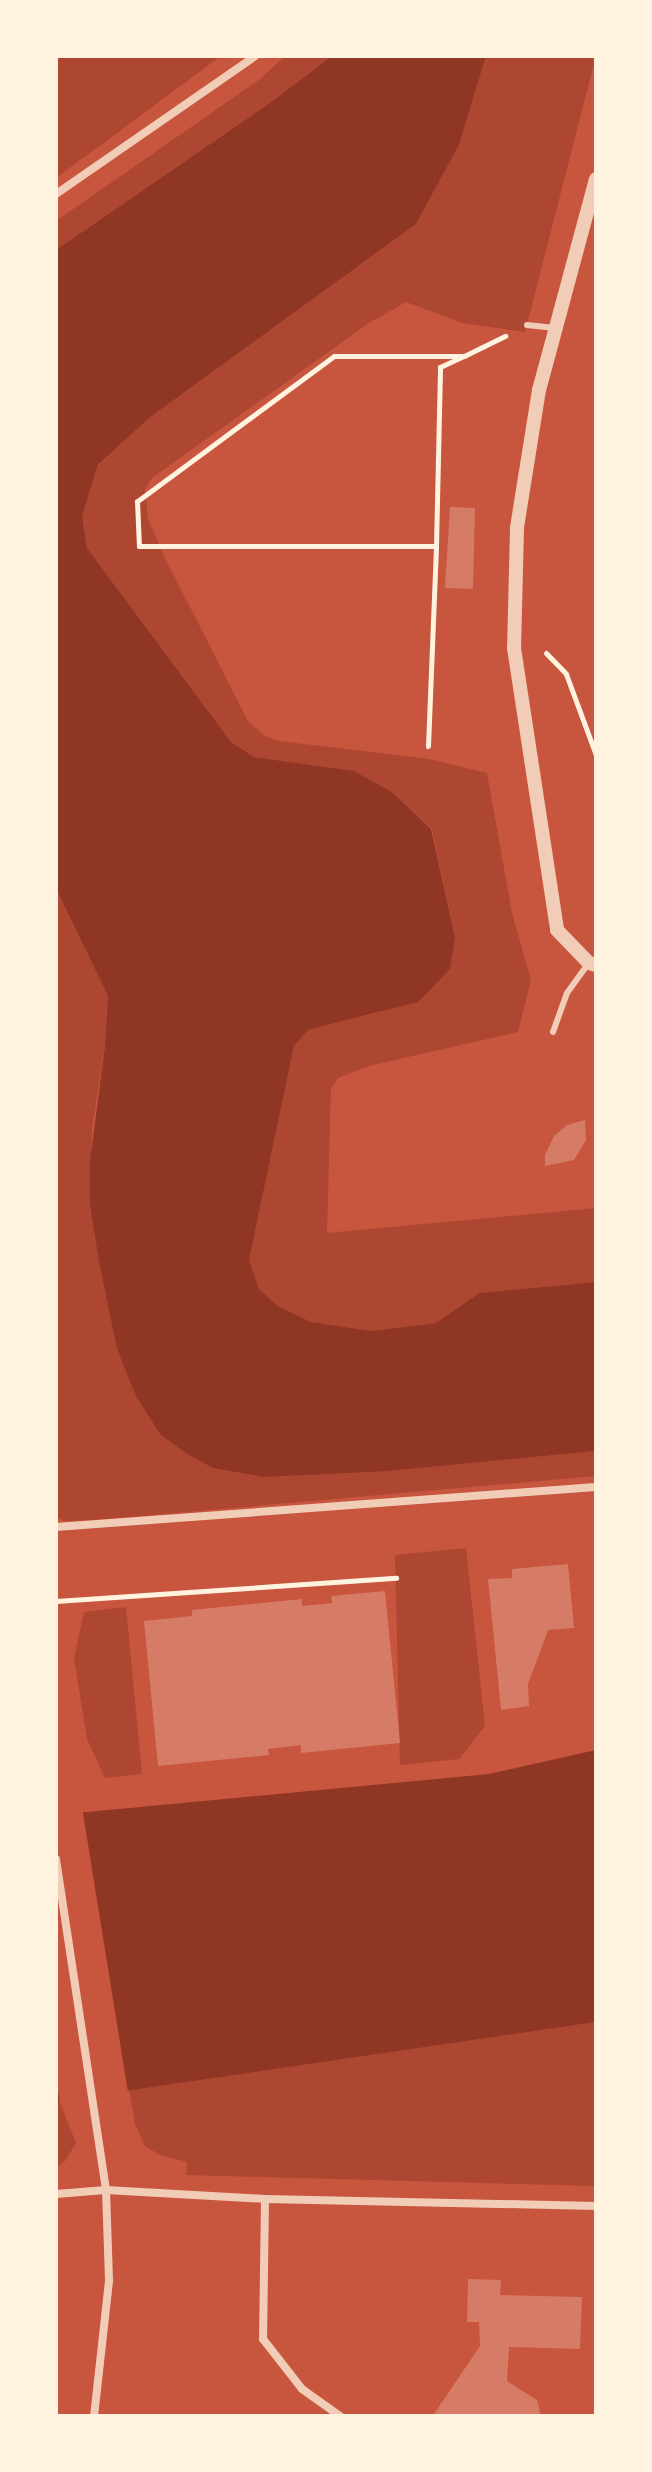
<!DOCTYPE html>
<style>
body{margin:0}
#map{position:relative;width:652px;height:2472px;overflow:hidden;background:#c8553d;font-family:"Playfair Display",serif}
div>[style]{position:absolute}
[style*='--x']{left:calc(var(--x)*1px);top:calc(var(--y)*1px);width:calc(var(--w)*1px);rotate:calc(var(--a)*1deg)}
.green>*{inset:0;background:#ae4732}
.water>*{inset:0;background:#8f3625}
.pier>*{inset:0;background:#c8553d}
.building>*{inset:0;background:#d67c66}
.path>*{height:5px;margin:-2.5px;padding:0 2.5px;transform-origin:2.5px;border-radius:2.5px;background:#fff3e0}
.service>*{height:6px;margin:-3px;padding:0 3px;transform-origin:3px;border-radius:3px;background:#f1ccb7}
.minor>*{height:8px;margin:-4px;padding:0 4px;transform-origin:4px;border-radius:4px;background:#f1ccb7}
.tertiary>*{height:14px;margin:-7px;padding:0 7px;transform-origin:7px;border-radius:7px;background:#f1ccb7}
span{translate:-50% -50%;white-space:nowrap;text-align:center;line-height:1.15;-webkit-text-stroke:8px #fff3e0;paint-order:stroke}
.frame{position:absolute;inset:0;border:58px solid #fff3e0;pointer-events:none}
</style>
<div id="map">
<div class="green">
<i style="clip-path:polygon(56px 56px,221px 56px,56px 178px)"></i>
<i style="clip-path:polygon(285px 56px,332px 56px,274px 100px,56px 250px,56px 221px,259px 80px)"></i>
<i style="clip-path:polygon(486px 56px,596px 56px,525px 332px,462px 323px,406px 302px,369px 323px,152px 478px,145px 490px,148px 519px,165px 558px,248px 721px,265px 736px,279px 741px,429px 759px,487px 773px,512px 913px,531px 980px,518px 1032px,369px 1066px,338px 1078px,331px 1088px,327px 1233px,596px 1208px,596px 1282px,479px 1293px,436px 1323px,372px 1331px,311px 1322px,278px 1306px,259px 1289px,249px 1260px,294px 1046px,308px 1030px,381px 1012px,455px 937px,432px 829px,392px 792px,354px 771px,254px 757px,231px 742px,87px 548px,82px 516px,98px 466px,149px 418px,416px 224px,459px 145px)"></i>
<i style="clip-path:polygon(56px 890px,108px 996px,105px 1046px,92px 1129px,90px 1205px,117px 1349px,389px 1471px,596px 1451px,596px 1476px,96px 1520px,64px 1521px,56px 1517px)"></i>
<i style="clip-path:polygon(466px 1548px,485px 1726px,459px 1759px,400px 1765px,395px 1555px)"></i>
<i style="clip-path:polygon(126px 1607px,142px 1774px,105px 1778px,87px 1739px,74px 1658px,84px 1612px)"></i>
<i style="clip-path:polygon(596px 2022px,596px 2186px,186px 2175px,187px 2162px,160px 2155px,145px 2146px,135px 2124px,129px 2088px)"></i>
<i style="clip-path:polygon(59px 2100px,76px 2143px,65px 2161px,56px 2167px,56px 2101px)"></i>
</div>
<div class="water">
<i style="clip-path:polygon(332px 56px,486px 56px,459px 145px,416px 224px,149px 418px,98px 465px,82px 516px,87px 548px,231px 742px,254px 757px,354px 771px,392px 792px,431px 829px,455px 937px,450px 969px,418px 1002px,308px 1030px,294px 1046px,249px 1260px,259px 1289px,278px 1306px,311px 1322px,372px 1331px,436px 1323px,479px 1293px,596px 1282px,596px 1451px,389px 1471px,264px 1477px,213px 1468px,184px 1452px,160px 1434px,136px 1396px,117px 1349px,99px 1261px,90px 1205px,90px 1161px,105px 1046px,108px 996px,56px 889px,56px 250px,274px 100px)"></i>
<i style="clip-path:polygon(596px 1750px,596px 2022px,56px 2101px,56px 1815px,489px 1774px)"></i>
</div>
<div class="pier">
<i style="clip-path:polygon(82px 1807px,128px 2092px,60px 2104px,56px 2079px,56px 1811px)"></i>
</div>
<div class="building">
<i style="clip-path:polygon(450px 507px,475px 508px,473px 589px,445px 588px)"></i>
<i style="clip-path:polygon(585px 1120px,586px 1140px,574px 1160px,545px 1166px,545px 1155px,554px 1136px,567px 1125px)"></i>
<i style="clip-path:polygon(568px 1564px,574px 1628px,548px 1630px,528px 1684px,529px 1706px,501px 1710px,488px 1579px,512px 1578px,512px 1569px)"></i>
<i style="clip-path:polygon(385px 1591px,400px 1743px,301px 1753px,301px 1745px,268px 1749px,269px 1755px,158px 1766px,144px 1621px,192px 1616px,192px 1610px,302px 1599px,302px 1606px,332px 1603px,331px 1596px)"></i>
<i style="clip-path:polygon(468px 2279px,501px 2280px,500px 2295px,582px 2297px,580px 2349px,509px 2347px,507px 2381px,537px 2400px,541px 2416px,434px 2414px,480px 2346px,479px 2322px,467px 2322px)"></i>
</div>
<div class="path">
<i style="--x:464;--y:356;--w:130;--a:180"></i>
<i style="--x:334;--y:356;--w:245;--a:143.6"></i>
<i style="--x:137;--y:501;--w:45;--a:87.5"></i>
<i style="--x:139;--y:546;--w:297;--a:0"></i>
<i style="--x:436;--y:546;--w:179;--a:-88.7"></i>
<i style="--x:440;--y:367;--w:26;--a:-25"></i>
<i style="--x:464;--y:356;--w:46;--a:-26"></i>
<i style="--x:546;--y:653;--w:29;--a:46"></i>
<i style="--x:566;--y:674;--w:86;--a:69.7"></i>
<i style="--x:428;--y:746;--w:200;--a:-87.7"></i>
<i style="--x:56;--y:1601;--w:341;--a:-3.9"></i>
</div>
<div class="service">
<i style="--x:527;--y:325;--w:28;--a:6"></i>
<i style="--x:553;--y:1032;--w:41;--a:-70.3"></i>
<i style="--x:567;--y:993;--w:37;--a:-54"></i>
</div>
<div class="minor">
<i style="--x:56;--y:194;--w:242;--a:-34.7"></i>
<i style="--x:56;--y:1527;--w:541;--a:-4.24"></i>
<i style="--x:56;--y:1859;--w:335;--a:81.4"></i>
<i style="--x:106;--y:2190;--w:91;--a:88.1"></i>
<i style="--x:109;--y:2281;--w:136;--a:96.3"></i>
<i style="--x:56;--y:2194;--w:50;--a:-4.6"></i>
<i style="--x:106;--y:2190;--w:159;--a:3.2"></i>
<i style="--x:265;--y:2199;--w:331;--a:1.2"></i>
<i style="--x:265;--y:2199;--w:140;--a:90.8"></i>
<i style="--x:263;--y:2339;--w:63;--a:52"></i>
<i style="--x:302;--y:2389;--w:47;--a:35.4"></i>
</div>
<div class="tertiary">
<i style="--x:596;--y:179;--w:219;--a:105.1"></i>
<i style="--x:539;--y:390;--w:140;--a:99.1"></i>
<i style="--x:517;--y:528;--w:120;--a:91.4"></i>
<i style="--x:514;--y:648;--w:285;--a:81.3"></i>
<i style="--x:557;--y:930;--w:46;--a:45.9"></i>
<i style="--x:589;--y:963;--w:7;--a:16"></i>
</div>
<div class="frame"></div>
</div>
